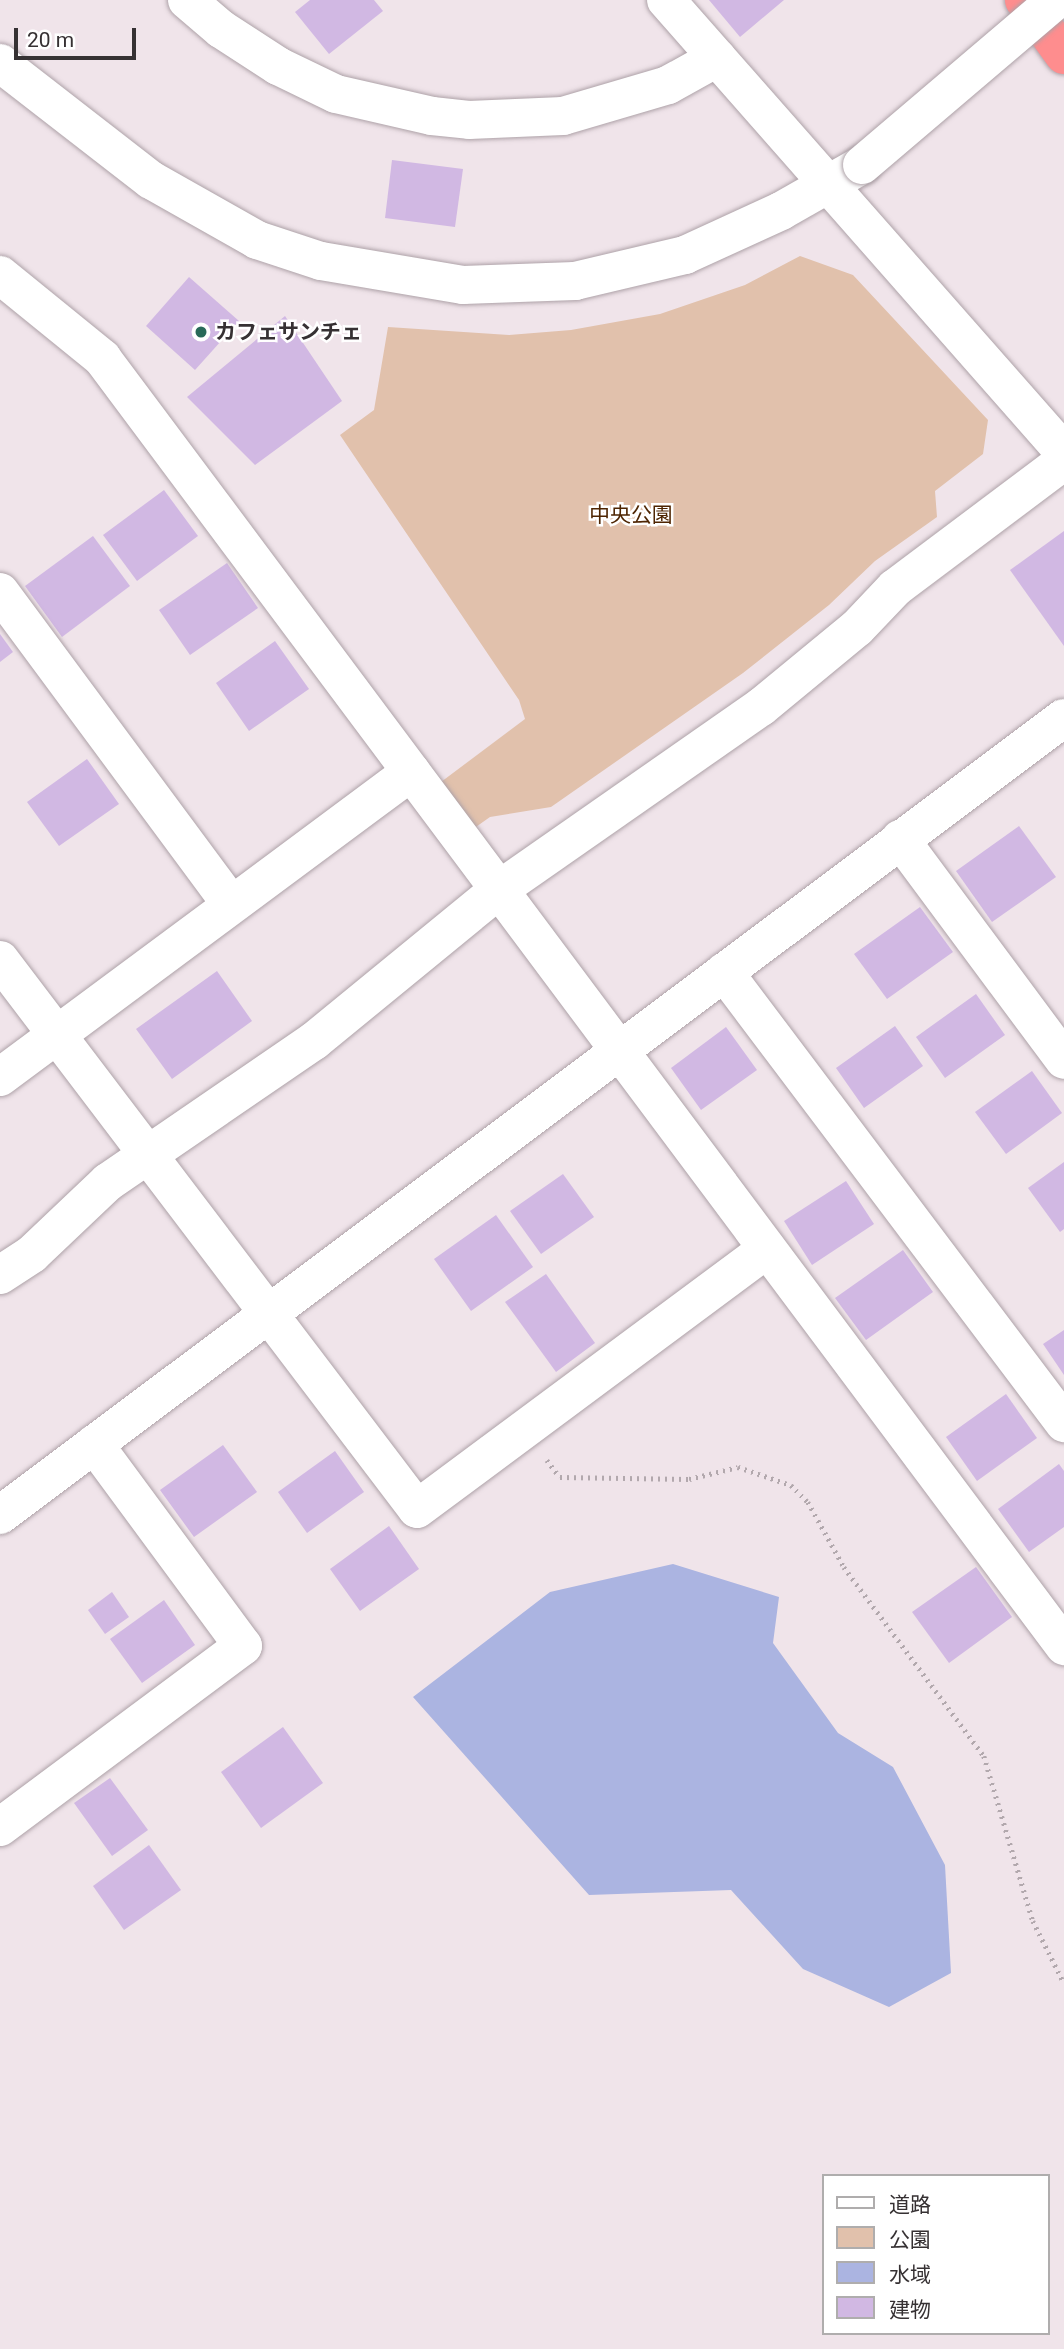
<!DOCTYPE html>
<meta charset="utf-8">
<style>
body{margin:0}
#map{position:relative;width:1064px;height:2349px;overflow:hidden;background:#f0e4ea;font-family:Roboto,"Noto Sans JP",sans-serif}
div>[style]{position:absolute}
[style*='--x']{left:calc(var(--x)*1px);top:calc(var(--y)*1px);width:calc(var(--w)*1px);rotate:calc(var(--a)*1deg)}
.green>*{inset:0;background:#e1c1ac}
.water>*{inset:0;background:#abb4e1}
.building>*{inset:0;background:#d1b8e3}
.path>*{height:4.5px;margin-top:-2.25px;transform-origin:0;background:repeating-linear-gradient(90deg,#b2a8ad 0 2px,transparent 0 7px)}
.roads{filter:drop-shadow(0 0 2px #aea2a8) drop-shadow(0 0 2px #aea2a8)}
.minor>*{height:38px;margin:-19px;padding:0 19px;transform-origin:19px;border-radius:19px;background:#fff}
.highway>*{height:38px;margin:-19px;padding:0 19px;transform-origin:19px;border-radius:19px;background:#fe8d8e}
.bridges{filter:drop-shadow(0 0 2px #aea2a8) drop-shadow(0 0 2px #aea2a8)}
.minor-bridge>*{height:38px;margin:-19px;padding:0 19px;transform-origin:19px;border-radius:19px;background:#fff}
.dots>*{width:19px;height:19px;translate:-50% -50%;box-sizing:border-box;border:4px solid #fff;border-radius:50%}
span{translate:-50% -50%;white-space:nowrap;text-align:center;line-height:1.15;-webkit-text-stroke:5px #fff;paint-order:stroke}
.poi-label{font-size:21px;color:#363133;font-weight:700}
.left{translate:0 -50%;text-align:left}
.park-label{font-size:21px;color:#4e2502}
.legend{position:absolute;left:822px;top:2174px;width:228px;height:161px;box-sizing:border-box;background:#fff;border:2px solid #afadad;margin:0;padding:9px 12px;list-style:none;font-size:21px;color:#363133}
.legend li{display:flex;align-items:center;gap:14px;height:35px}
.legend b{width:35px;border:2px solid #afadad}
.scale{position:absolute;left:14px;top:28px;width:122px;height:32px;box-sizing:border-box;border:4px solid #363133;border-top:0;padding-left:9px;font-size:21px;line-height:24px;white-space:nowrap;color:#363133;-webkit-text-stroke:5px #fff;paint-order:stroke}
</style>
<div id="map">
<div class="green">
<i style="clip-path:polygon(800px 256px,853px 275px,988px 420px,983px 454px,935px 491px,937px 517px,875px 561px,829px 605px,743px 673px,551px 807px,490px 817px,473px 829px,441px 782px,525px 719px,519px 700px,340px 435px,374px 410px,388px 327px,509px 335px,571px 330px,660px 314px,745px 285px)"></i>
</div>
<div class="water">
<i style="clip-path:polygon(673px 1564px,779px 1597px,773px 1643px,838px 1733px,893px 1767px,945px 1865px,951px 1973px,889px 2007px,803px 1969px,731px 1890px,589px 1895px,413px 1697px,550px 1592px)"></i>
</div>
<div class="building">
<i style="clip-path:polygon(310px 0,374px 0,383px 11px,329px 54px,295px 12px)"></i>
<i style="clip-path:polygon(709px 0,784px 0,740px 37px)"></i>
<i style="clip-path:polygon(392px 160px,463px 169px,455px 227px,385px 218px)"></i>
<i style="clip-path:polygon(189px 277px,239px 321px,195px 370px,146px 326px)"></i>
<i style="clip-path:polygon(285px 316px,342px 401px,255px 465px,187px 397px)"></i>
<i style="clip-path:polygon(164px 490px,198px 536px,137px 581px,103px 535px)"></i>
<i style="clip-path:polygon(1064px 531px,1064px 646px,1010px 570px)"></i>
<i style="clip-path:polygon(93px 536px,130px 586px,62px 637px,25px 586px)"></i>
<i style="clip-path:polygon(227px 563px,258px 608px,190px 655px,159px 610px)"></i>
<i style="clip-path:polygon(0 634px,13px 652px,0 662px)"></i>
<i style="clip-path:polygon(275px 641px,309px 689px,249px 731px,216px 683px)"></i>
<i style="clip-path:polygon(87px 759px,119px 804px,59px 846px,27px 802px)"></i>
<i style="clip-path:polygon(1019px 826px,1056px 877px,992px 922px,956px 871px)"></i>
<i style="clip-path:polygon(920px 907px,953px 952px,887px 999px,854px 954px)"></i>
<i style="clip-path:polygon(217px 971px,252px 1021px,172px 1079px,136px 1029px)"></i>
<i style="clip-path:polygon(976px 994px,1005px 1035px,945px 1078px,916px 1037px)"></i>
<i style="clip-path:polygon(895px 1026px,923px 1066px,864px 1108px,836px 1068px)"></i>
<i style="clip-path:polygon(726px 1027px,757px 1070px,701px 1110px,671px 1068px)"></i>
<i style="clip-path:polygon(1032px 1071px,1062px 1113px,1006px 1154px,975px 1112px)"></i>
<i style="clip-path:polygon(1064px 1162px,1064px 1229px,1060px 1232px,1028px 1188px)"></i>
<i style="clip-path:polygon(563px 1174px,594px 1217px,541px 1254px,510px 1211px)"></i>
<i style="clip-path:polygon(846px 1181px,874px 1224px,812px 1265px,784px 1221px)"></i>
<i style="clip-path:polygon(496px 1215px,533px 1267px,471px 1311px,434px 1259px)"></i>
<i style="clip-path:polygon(903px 1250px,933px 1292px,866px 1340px,835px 1298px)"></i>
<i style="clip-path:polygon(546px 1274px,595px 1343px,556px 1372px,505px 1302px)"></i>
<i style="clip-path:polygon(1064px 1330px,1064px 1375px,1043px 1344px)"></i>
<i style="clip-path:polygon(1006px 1394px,1037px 1438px,977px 1481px,946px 1437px)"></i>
<i style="clip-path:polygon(223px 1445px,257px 1492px,194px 1537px,160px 1490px)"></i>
<i style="clip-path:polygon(335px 1451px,364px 1492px,307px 1533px,278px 1492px)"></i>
<i style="clip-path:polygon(1059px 1464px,1064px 1471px,1064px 1527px,1029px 1552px,998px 1509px)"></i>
<i style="clip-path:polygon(389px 1526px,419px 1569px,360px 1611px,330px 1569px)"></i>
<i style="clip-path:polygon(976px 1567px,1012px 1617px,949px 1663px,912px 1612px)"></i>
<i style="clip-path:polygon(112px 1592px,129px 1617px,105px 1634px,88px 1610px)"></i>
<i style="clip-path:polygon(164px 1600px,195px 1645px,142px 1683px,110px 1639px)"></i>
<i style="clip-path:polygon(283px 1727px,323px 1783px,261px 1828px,221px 1772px)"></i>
<i style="clip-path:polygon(110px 1778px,148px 1830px,112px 1856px,74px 1803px)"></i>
<i style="clip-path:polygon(149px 1845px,181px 1890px,124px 1930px,93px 1886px)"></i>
</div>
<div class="path">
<i style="--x:547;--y:1460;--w:21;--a:53"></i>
<i style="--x:560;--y:1477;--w:129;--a:0.9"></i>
<i style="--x:689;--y:1479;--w:50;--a:-13.8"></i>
<i style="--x:738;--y:1467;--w:56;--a:18.8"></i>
<i style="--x:791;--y:1485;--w:24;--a:45"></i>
<i style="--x:808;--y:1502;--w:74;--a:61"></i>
<i style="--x:844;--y:1567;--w:235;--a:53.5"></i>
<i style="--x:984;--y:1756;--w:172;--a:73.5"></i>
<i style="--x:1033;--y:1921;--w:69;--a:63.4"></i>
</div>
<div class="roads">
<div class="minor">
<i style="--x:187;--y:0;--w:45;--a:40.5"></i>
<i style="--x:221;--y:29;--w:68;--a:33"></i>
<i style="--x:278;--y:66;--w:64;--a:25.8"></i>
<i style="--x:336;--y:94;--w:98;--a:12.9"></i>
<i style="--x:432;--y:116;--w:37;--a:6"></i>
<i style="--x:469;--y:120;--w:94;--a:-2.4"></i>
<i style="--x:563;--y:116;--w:109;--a:-16.4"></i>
<i style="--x:668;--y:85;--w:56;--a:-28.9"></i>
<i style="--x:666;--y:0;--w:602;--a:48.64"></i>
<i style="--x:0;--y:63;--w:191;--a:37.8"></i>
<i style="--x:151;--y:180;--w:122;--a:29.5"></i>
<i style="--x:257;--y:240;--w:67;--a:18.2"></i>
<i style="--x:321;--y:261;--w:144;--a:9.6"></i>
<i style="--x:463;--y:285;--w:112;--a:-2"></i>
<i style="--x:575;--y:281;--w:113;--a:-13.3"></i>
<i style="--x:685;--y:255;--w:106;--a:-24.6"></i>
<i style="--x:781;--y:211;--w:93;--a:-29.6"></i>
<i style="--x:0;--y:275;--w:132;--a:39.1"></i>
<i style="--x:102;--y:358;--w:1608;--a:53.24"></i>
<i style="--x:0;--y:592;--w:388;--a:53.5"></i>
<i style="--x:900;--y:839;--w:275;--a:53.4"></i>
<i style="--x:0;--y:960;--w:689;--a:52.78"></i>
<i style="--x:417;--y:1509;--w:436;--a:-36.6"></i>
<i style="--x:724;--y:972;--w:565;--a:52.99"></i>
<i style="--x:0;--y:1077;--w:512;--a:-36.58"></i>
<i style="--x:0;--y:1275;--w:38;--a:-33"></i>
<i style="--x:32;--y:1254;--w:105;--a:-43.5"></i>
<i style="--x:108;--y:1182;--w:250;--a:-34.4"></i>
<i style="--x:314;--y:1041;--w:240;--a:-39.3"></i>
<i style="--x:500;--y:889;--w:318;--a:-34.9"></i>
<i style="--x:761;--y:707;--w:124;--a:-39.5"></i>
<i style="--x:857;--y:628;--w:55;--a:-46.5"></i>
<i style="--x:895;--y:588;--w:211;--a:-36.9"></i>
<i style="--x:0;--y:1515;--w:1329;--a:-36.84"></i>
<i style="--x:0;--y:1827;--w:303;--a:-36.7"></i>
<i style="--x:243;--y:1646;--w:251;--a:-126.4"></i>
</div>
<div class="highway">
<i style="--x:1024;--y:0;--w:68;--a:54"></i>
</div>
</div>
<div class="bridges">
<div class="minor-bridge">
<i style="--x:862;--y:165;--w:255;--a:-40.4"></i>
</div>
</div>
<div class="dots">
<i style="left:201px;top:332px;background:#286958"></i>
</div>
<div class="poi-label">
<span class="left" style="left:215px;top:332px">カフェサンチェ</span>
</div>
<div class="park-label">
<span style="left:631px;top:515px">中央公園</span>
</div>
<ul class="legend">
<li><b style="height:9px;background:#fff"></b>道路</li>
<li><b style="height:19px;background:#e1c1ac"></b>公園</li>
<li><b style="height:19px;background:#abb4e1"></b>水域</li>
<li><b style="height:19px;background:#d1b8e3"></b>建物</li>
</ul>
<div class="scale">20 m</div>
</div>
